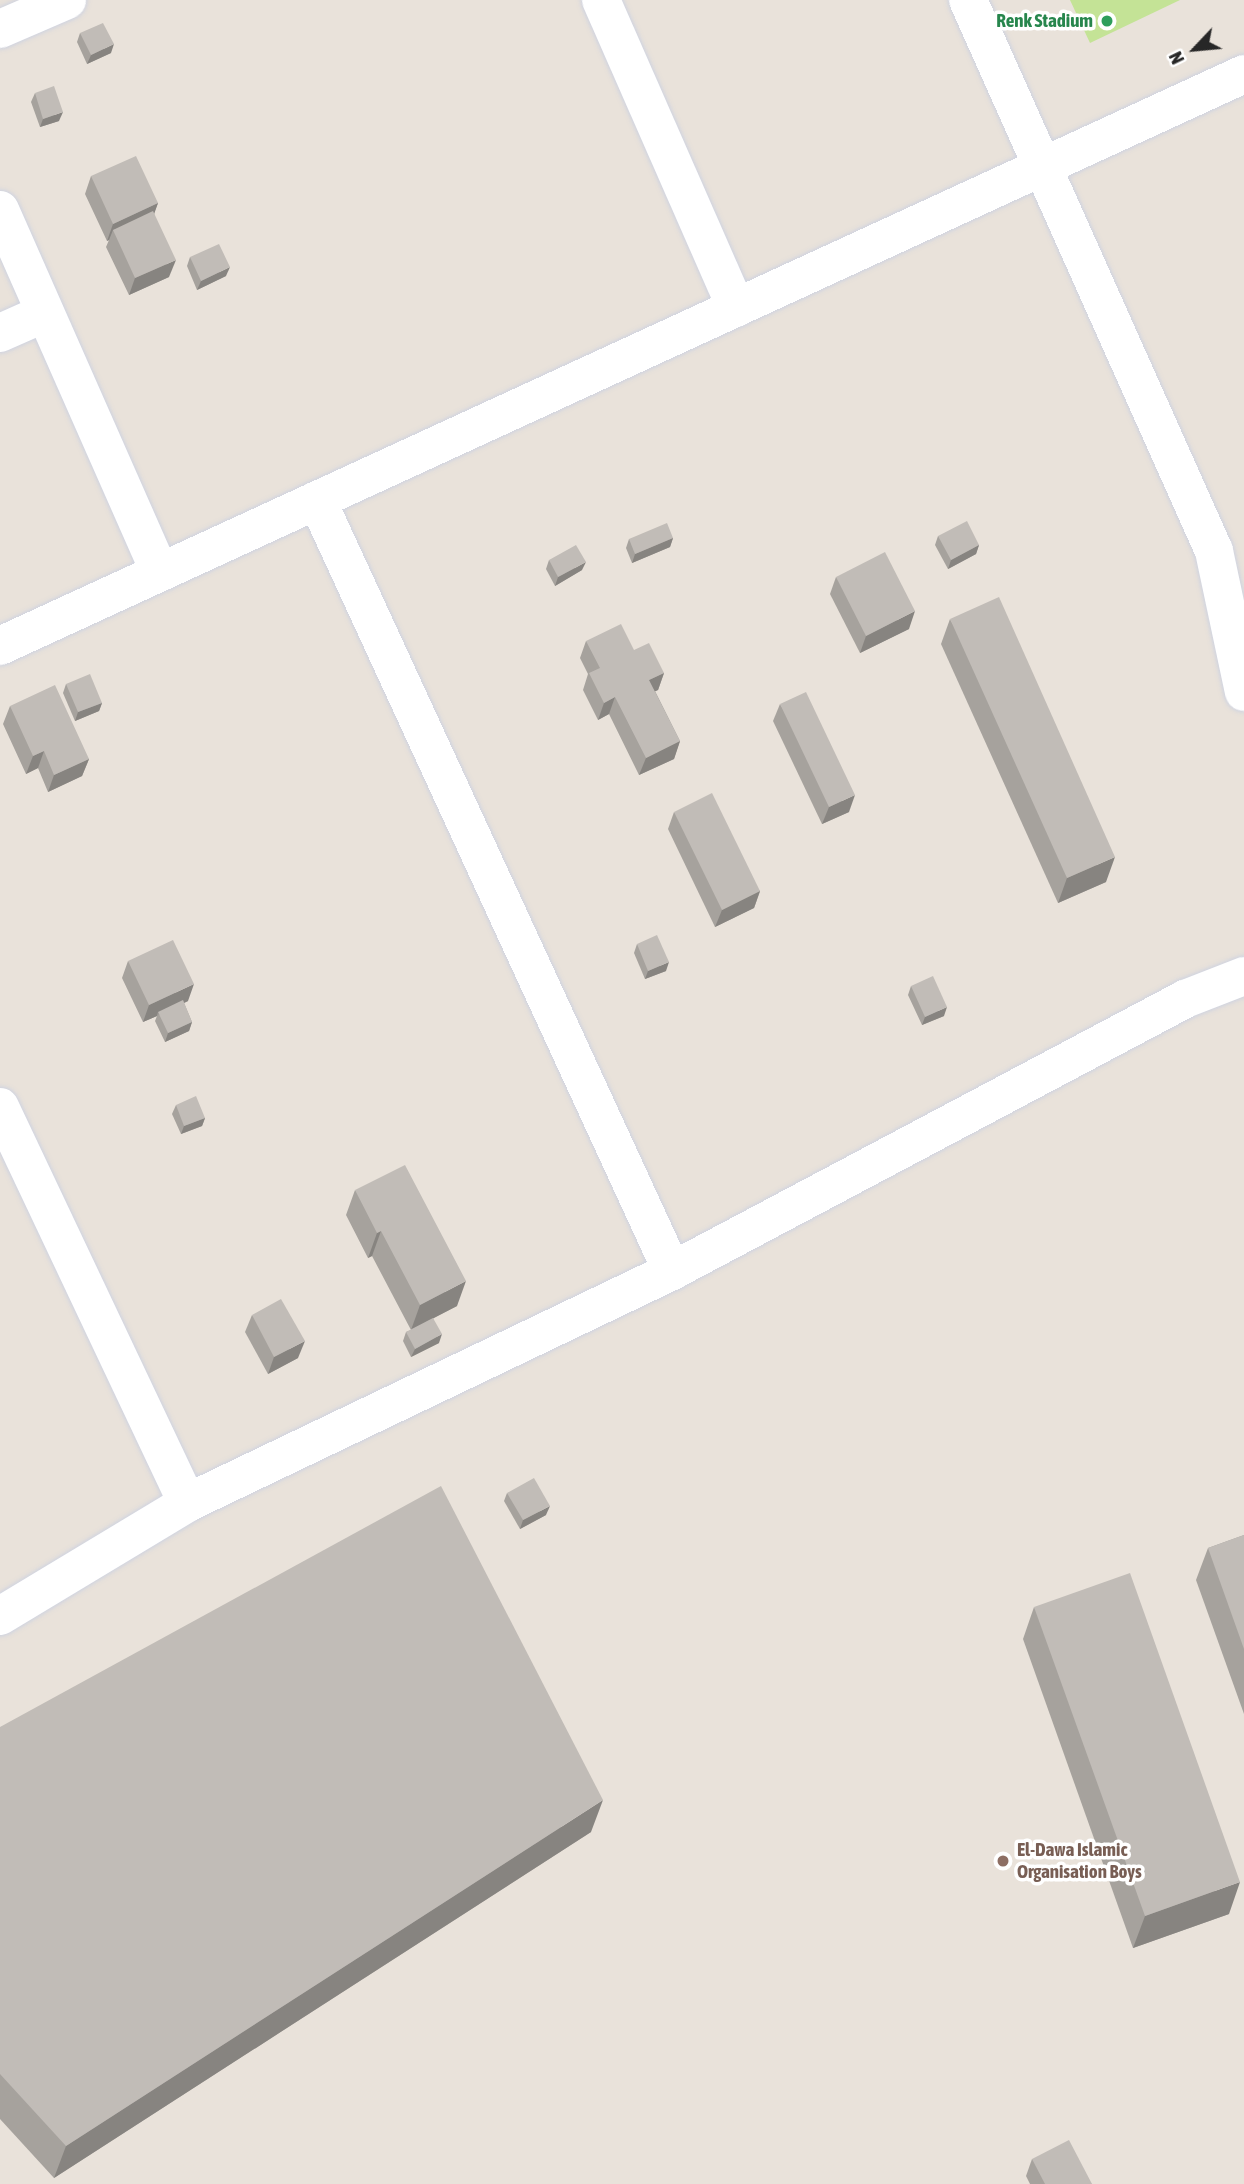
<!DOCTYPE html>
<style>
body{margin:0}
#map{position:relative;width:1244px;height:2184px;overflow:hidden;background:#e9e2da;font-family:"Asap Condensed",sans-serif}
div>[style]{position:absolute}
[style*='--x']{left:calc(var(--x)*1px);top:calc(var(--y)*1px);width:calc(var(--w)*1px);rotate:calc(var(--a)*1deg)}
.pitch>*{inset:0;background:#c4e396}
.roads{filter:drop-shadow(0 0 2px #cfd3e0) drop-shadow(0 0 2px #cfd3e0)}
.minor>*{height:38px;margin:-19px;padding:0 19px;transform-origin:19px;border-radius:19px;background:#fff}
.wall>*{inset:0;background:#a6a29d}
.shaded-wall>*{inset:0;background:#878480}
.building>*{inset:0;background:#c1bcb7}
.dots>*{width:19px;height:19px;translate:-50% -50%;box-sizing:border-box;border:4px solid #fff;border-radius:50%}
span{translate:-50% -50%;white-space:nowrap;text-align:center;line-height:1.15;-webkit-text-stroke:7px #fff;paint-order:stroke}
.leisure-label{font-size:19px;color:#27864d;font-weight:700}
.right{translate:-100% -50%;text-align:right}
.education-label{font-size:19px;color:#785e54;font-weight:700}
.left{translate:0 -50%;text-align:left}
.north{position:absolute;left:1160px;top:14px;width:70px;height:70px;-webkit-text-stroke:5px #fff;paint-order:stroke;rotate:244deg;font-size:19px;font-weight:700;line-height:28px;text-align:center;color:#272727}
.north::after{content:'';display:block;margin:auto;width:24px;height:32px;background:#272727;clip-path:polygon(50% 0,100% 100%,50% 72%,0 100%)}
</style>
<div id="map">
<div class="pitch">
<i style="clip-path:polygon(1070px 0,1180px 0,1090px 43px)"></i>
</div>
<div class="roads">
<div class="minor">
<i style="--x:601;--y:0;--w:336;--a:66.3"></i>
<i style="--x:968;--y:0;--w:603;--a:65.94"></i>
<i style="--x:1214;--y:551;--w:144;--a:78"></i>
<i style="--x:0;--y:29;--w:73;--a:-23.4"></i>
<i style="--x:0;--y:210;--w:396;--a:66.2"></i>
<i style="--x:0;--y:333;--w:49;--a:-24"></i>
<i style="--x:317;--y:500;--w:849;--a:65.28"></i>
<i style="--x:0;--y:646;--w:1369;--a:-24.69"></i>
<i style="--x:0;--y:1107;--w:438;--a:64.7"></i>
<i style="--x:0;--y:1616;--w:218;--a:-31.1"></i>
<i style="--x:187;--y:1503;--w:538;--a:-25.56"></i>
<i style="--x:672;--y:1271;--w:581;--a:-27.93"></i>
<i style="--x:1185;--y:999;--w:63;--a:-21.3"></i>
</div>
</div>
<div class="wall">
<i style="clip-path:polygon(80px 33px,111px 53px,87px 64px,77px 42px)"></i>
<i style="clip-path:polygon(35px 93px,59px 121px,40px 127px,31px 102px)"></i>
<i style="clip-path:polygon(91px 176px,158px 203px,154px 213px,169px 277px,129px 295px,106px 247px,109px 240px,107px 241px,85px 194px)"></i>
<i style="clip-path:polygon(190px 257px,226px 276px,197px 290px,187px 266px)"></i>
<i style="clip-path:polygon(938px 536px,979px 545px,976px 554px,948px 569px,935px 545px)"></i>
<i style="clip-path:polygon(673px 538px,670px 547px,632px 563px,626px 548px,629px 539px)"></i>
<i style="clip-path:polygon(549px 560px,582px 570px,555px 586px,546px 569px)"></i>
<i style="clip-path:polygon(836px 577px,909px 629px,860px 653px,830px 594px)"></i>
<i style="clip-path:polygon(950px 619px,1106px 882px,1058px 903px,941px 644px)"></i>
<i style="clip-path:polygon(586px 641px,664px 673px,658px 690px,655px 691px,680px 741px,674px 759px,639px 775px,609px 714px,598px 720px,583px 690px,588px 674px,580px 658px)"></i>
<i style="clip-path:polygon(66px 684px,102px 703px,99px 711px,75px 721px,63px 693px)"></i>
<i style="clip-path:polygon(780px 704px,849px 812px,822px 824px,773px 721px)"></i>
<i style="clip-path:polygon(10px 706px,89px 759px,82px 776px,48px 792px,38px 768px,26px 774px,3px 724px)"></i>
<i style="clip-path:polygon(674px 812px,760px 891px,754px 908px,715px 927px,668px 829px)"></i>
<i style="clip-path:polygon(637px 944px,666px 971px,645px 979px,634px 953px)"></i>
<i style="clip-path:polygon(128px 961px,188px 1001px,184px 1003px,192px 1022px,189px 1031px,165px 1042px,155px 1021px,157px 1016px,143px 1022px,122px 978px)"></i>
<i style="clip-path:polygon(911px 986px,944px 1016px,922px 1025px,908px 995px)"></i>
<i style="clip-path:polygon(176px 1105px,205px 1118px,202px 1126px,181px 1134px,172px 1114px)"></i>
<i style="clip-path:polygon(355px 1190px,457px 1306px,433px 1318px,439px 1343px,411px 1357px,403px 1341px,406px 1332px,411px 1330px,372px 1256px,368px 1258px,346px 1215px)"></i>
<i style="clip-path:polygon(252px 1315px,298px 1358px,268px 1374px,245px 1332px)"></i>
<i style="clip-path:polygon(507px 1493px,546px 1515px,520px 1529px,504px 1501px)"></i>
<i style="clip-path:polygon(1244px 1535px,1244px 1714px,1196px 1580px,1208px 1548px)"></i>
<i style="clip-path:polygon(1034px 1607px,1229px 1914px,1133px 1948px,1023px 1639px)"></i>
<i style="clip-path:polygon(0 1727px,591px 1832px,54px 2178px,0 2119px)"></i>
<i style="clip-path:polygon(1032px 2159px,1092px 2184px,1030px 2184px,1026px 2176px)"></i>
</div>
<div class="shaded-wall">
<i style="clip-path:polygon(114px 44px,111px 53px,87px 64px,91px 55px)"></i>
<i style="clip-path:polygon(63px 112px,59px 121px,40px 127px,43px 119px)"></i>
<i style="clip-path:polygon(158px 203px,152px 220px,113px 230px,109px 240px,107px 241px,113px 224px)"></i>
<i style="clip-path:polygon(176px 260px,169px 277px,129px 295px,135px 278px)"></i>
<i style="clip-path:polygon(230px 267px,226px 276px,197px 290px,201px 281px)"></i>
<i style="clip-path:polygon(673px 538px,670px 547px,632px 563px,635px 554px)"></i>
<i style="clip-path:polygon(979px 545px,976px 554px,948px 569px,951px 560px)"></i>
<i style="clip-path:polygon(586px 562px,582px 570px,555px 586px,558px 577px)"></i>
<i style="clip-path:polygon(915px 611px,909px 629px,860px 653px,866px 636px)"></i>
<i style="clip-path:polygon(664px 673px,658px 690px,643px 697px,649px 680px)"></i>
<i style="clip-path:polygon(615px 697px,609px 714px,598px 720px,604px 703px)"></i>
<i style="clip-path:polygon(102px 703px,99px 711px,75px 721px,78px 712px)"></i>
<i style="clip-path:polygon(680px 741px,674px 759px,639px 775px,646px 758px)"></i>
<i style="clip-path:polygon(44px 751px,38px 768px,26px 774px,33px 756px)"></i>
<i style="clip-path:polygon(89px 759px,82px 776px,48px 792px,54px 775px)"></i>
<i style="clip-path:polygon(855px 795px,849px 812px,822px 824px,829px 807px)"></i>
<i style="clip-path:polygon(1115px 857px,1106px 882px,1058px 903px,1067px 878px)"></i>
<i style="clip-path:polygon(760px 891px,754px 908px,715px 927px,722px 910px)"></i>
<i style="clip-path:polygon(669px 962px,666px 971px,645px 979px,648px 971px)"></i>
<i style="clip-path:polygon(194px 984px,188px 1001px,159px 1015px,158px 1012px,157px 1016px,143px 1022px,149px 1005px)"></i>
<i style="clip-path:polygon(947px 1007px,944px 1016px,922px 1025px,925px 1017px)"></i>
<i style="clip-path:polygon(192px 1022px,189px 1031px,165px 1042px,168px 1033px)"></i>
<i style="clip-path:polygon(205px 1118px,202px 1126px,181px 1134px,184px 1126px)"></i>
<i style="clip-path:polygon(381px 1231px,372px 1256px,368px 1258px,377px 1233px)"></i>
<i style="clip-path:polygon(466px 1281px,457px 1306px,411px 1330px,420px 1305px)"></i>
<i style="clip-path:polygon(442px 1334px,439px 1343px,411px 1357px,415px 1349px)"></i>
<i style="clip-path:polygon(305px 1341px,298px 1358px,268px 1374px,274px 1357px)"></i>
<i style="clip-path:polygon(550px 1506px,546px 1515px,520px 1529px,523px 1520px)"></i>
<i style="clip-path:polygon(603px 1800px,591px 1832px,54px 2178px,66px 2146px)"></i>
<i style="clip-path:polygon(1240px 1882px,1229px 1914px,1133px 1948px,1145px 1916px)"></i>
</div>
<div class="building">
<i style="clip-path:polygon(103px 23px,114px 44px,91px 55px,80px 33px)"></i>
<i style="clip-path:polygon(54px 86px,63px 112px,43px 119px,35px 93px)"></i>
<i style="clip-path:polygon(136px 156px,158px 203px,113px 224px,91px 176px)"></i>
<i style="clip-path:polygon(153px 211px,176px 260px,135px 278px,113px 230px)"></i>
<i style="clip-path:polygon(219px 244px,230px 267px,201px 281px,190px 257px)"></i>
<i style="clip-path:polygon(967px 521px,979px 545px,951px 560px,938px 536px)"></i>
<i style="clip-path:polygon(667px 523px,673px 538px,635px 554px,629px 539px)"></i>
<i style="clip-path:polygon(576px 545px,586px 562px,558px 577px,549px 560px)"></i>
<i style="clip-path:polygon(885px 552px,915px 611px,866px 636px,836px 577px)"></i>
<i style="clip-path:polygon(999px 597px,1115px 857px,1067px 878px,950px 619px)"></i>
<i style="clip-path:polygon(621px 624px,634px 650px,649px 643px,664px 673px,649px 680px,680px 741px,646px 758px,615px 697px,604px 703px,589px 673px,600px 668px,586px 641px)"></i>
<i style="clip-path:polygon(90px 674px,102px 703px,78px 712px,66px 684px)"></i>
<i style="clip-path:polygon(55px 685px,89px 759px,54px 775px,44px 751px,33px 756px,10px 706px)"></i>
<i style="clip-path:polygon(806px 692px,855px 795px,829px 807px,780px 704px)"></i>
<i style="clip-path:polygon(712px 793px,760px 891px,722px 910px,674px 812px)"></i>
<i style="clip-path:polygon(657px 935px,669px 962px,648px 971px,637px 944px)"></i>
<i style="clip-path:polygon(173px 940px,194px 984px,149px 1005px,128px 961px)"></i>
<i style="clip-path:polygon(933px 976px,947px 1007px,925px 1017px,911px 986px)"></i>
<i style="clip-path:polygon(183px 1000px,192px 1022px,168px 1033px,158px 1012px)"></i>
<i style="clip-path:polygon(196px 1096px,205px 1118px,184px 1126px,176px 1105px)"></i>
<i style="clip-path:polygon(405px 1165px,466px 1281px,420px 1305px,381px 1231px,377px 1233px,355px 1190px)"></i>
<i style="clip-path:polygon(281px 1299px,305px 1341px,274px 1357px,252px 1315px)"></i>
<i style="clip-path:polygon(433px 1318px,442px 1334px,415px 1349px,406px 1332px)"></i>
<i style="clip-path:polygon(534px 1478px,550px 1506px,523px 1520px,507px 1493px)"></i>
<i style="clip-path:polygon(441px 1486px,603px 1800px,66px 2146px,0 2074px,0 1727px)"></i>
<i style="clip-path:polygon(1244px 1535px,1244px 1649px,1208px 1548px)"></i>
<i style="clip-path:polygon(1130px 1573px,1240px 1882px,1145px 1916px,1034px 1607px)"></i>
<i style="clip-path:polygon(1069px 2140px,1092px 2184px,1045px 2184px,1032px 2159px)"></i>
</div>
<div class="dots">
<i style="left:1107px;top:21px;background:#2e9e5b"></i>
<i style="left:1003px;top:1861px;background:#8d6e63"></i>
</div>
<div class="leisure-label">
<span class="right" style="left:1093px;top:21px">Renk Stadium</span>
</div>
<div class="education-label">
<span class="left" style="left:1017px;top:1861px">El-Dawa Islamic<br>Organisation Boys</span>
</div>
<div class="north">N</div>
</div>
